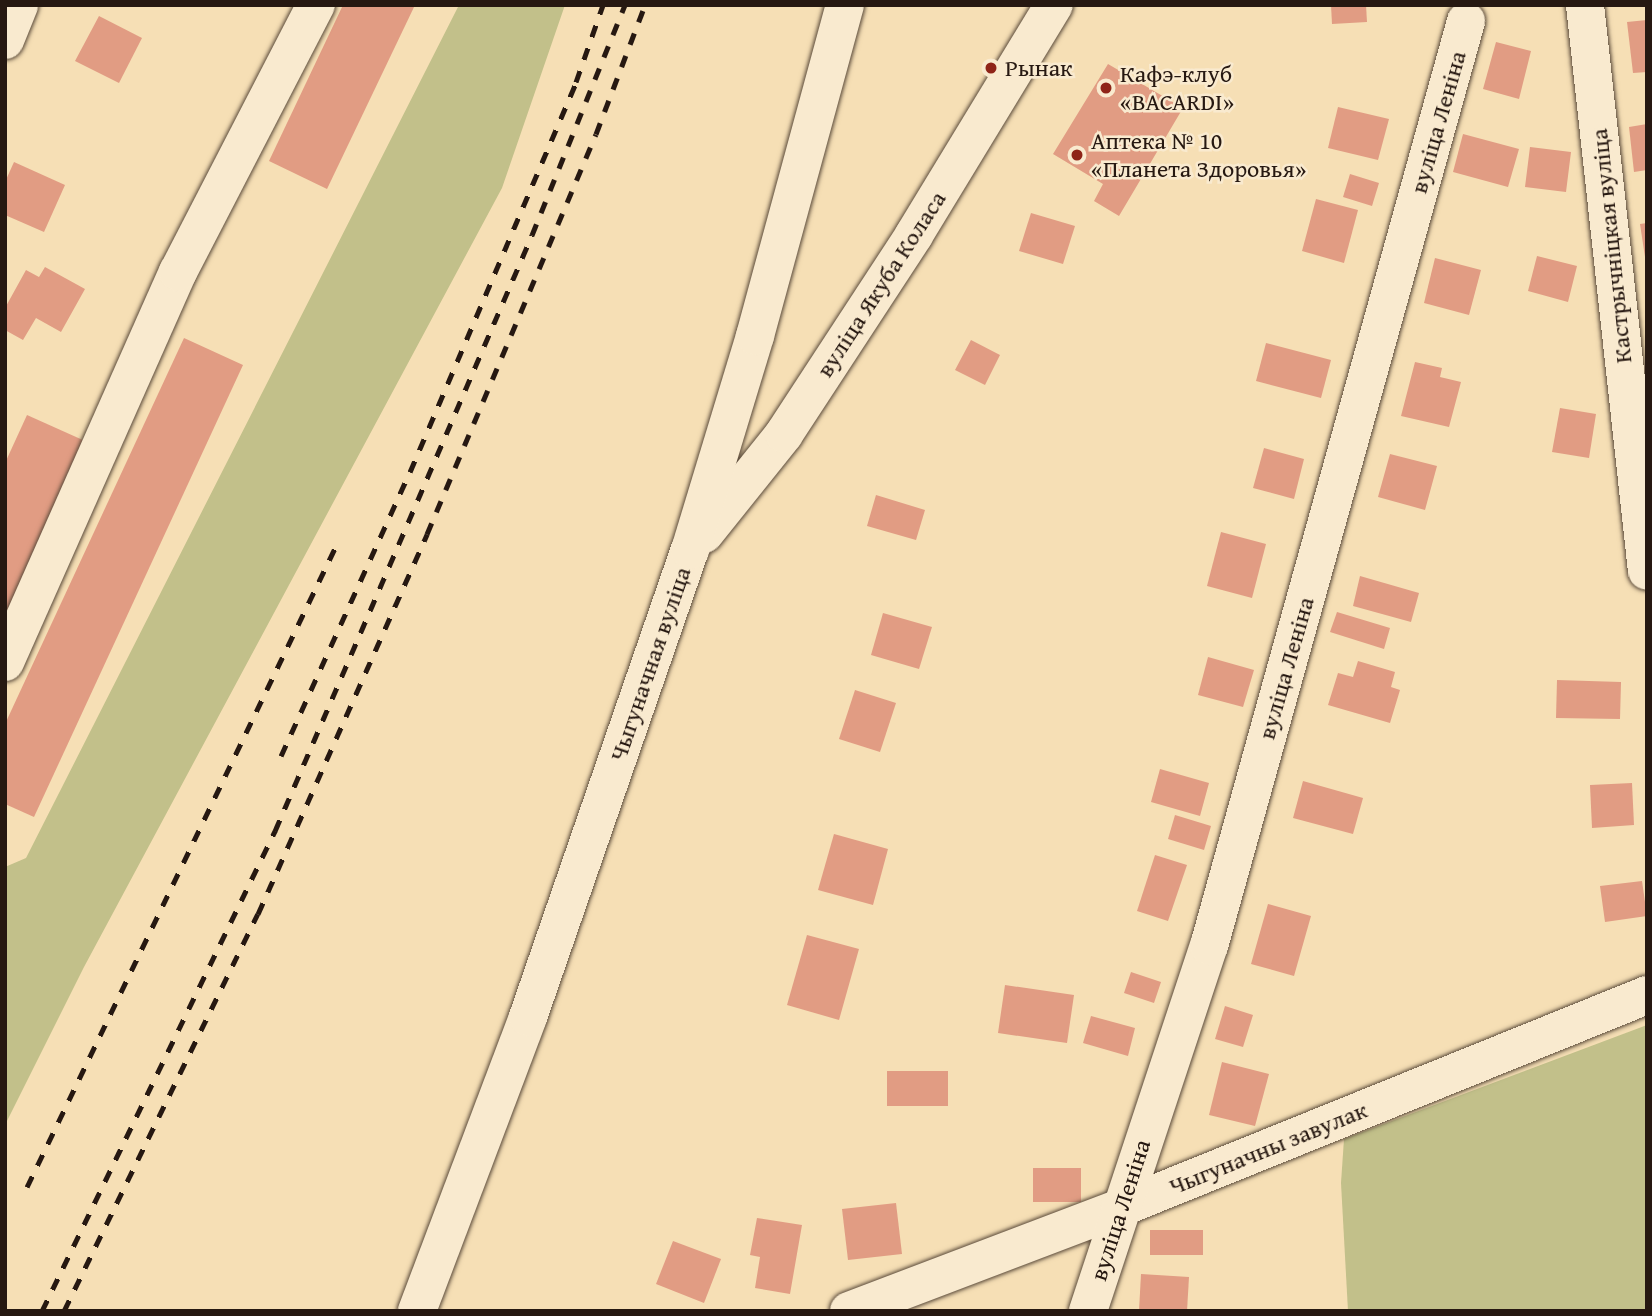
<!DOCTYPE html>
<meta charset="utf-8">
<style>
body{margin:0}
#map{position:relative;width:1652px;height:1316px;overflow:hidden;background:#f6dfb5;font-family:"Gentium Book Plus",serif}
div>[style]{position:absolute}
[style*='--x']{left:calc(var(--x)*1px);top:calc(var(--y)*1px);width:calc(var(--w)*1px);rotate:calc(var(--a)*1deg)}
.green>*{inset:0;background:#c2c08a}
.building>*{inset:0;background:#e19c83}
.roads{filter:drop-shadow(0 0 2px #5a4a3a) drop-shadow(0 0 2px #5a4a3a)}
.minor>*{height:38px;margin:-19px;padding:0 19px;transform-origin:19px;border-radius:19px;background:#f9eacf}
.rail>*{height:5px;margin-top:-2.5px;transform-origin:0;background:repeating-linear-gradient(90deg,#261811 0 12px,transparent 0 24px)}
.dots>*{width:19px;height:19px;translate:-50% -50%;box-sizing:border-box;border:4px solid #f9eacf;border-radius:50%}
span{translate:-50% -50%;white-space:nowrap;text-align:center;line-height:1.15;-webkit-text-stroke:5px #f9eacf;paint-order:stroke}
.poi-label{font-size:24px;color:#261811}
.left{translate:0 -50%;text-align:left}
.street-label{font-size:24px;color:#261811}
.frame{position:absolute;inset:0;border:7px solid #261811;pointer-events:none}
</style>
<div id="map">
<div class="green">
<i style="clip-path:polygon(459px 5px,565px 5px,502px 188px,84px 967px,5px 1125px,5px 867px,26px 858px)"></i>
<i style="clip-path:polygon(1647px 1025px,1647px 1311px,1348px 1311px,1341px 1183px,1344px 1139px)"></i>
</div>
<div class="building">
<i style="clip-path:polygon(343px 5px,415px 5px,327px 189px,269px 161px)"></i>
<i style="clip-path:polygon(1331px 5px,1366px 5px,1367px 22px,1332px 24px)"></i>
<i style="clip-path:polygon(99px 16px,142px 38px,119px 83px,75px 61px)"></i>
<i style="clip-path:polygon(1647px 20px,1647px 72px,1633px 73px,1627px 22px)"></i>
<i style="clip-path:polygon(1496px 42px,1531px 51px,1519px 99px,1483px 89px)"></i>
<i style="clip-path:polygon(1108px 64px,1183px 108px,1119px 216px,1094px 201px,1103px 184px,1053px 154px)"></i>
<i style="clip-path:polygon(1338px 107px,1389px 119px,1378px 160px,1328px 148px)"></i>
<i style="clip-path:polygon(1647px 124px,1647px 170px,1634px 172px,1629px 127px)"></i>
<i style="clip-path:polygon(1463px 134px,1519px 149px,1508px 187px,1453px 172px)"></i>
<i style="clip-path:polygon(1530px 147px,1571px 152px,1566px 192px,1525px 187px)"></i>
<i style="clip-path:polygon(14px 162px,65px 185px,44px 232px,5px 215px,5px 182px)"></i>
<i style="clip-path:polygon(1350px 174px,1379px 183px,1372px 206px,1343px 197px)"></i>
<i style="clip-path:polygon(1316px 199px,1358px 210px,1344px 263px,1302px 251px)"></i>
<i style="clip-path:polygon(1031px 213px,1075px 226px,1063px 264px,1019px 251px)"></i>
<i style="clip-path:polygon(1647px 223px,1647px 257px,1645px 257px,1640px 224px)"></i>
<i style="clip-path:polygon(1537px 256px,1577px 266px,1568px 302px,1528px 291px)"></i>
<i style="clip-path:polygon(1435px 258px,1481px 270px,1469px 315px,1424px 303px)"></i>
<i style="clip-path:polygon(45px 267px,85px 289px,61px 332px,36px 318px,23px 340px,5px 330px,5px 308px,26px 270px,39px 277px)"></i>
<i style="clip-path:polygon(184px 338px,243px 365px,34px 817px,5px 804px,5px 724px)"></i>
<i style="clip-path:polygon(971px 340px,1000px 355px,985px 385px,955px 370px)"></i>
<i style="clip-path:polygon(1266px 343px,1331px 360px,1321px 398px,1256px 381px)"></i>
<i style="clip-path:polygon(1415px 362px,1442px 368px,1440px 377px,1461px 382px,1449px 427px,1401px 416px)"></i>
<i style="clip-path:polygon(1560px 408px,1596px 414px,1589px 458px,1552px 452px)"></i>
<i style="clip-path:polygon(27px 415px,85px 441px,5px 621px,5px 463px)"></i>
<i style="clip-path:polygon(1264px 448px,1304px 459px,1294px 499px,1253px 488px)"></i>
<i style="clip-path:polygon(1390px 454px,1437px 466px,1425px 510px,1378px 497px)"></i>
<i style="clip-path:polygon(876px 495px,925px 510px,916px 540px,867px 526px)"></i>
<i style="clip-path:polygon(1221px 532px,1266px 544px,1252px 598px,1207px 586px)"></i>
<i style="clip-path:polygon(1360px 576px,1419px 593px,1411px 622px,1353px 606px)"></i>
<i style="clip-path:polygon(1337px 612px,1390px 628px,1384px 649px,1330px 632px)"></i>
<i style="clip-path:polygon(883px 613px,932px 627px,919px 669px,871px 655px)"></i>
<i style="clip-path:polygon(1208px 657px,1254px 670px,1243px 707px,1198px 695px)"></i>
<i style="clip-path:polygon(1358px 661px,1395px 672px,1391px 687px,1400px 690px,1390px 723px,1328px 705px,1338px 673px,1353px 677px)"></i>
<i style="clip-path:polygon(1557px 680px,1621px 682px,1620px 719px,1556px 718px)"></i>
<i style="clip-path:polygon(855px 690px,896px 703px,880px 752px,839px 739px)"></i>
<i style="clip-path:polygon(1160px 769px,1209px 783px,1200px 816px,1151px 802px)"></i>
<i style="clip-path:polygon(1303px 781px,1363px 798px,1353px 834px,1293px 818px)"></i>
<i style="clip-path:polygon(1632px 783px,1634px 825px,1592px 828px,1590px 785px)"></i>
<i style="clip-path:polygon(1175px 815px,1211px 826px,1204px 850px,1168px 839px)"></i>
<i style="clip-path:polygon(834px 834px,888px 849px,873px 905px,818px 890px)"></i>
<i style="clip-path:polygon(1155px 855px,1187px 865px,1168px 921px,1137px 911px)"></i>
<i style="clip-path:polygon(1642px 881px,1647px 916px,1605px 922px,1600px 886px)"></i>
<i style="clip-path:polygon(1268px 904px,1311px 916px,1294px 976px,1251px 964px)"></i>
<i style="clip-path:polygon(807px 935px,859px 949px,839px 1020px,787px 1005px)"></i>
<i style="clip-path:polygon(1131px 972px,1161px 982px,1154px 1003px,1124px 993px)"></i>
<i style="clip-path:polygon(1005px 985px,1074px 995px,1067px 1043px,998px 1033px)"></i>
<i style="clip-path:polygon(1225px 1006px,1253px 1015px,1243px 1047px,1215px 1039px)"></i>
<i style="clip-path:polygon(1091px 1016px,1135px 1028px,1128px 1056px,1083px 1043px)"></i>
<i style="clip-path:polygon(1222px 1062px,1269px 1074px,1255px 1126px,1209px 1115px)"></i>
<i style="clip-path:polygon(887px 1071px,948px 1071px,948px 1106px,887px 1106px)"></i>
<i style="clip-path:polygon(1033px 1168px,1081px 1168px,1081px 1202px,1033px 1202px)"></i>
<i style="clip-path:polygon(896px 1203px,902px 1254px,848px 1260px,842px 1209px)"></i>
<i style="clip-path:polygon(757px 1218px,802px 1225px,790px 1294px,755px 1288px,760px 1257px,750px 1255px)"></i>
<i style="clip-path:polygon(1150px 1230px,1203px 1230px,1203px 1255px,1150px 1255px)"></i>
<i style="clip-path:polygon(673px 1241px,721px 1259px,704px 1303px,656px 1284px)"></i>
<i style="clip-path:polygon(1141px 1274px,1189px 1277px,1187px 1311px,1139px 1311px)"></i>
</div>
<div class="roads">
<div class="minor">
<i style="--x:1585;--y:5;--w:569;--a:83.75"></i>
<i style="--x:5;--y:40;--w:38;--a:-68"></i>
<i style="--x:704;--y:534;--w:128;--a:-51.3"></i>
<i style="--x:784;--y:434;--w:238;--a:-56.8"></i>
<i style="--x:914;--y:235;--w:269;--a:-58.7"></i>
<i style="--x:5;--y:662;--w:427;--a:-66.1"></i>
<i style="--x:178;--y:272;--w:301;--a:-62.7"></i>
<i style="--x:417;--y:1311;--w:314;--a:-69.3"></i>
<i style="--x:528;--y:1017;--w:494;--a:-70.9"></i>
<i style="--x:690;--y:550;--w:224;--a:-73.1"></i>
<i style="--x:755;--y:336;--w:343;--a:-74.8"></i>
<i style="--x:849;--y:1311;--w:290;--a:-20.8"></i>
<i style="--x:1120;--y:1208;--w:568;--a:-22.01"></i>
<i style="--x:1088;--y:1311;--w:385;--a:-71.7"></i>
<i style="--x:1209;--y:946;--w:960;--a:-74.47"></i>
</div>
</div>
<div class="rail">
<i style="--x:281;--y:756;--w:312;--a:-65.6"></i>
<i style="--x:410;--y:472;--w:424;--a:-66.9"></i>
<i style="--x:576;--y:82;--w:82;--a:-70.7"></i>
<i style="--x:27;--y:1187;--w:712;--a:-64.26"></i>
<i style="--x:42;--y:1311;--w:534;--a:-64.11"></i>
<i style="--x:275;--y:831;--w:649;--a:-66.67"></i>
<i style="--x:532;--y:235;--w:248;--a:-68"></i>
<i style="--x:64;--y:1311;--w:442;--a:-64"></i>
<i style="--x:258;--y:914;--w:416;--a:-66"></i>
<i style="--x:427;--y:534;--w:434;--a:-67.1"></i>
<i style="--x:596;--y:134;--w:138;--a:-69.2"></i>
</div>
<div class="dots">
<i style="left:991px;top:68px;background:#8f2418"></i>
<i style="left:1106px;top:88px;background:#8f2418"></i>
<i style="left:1077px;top:155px;background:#8f2418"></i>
</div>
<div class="poi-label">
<span class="left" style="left:1005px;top:68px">Рынак</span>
<span class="left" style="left:1120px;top:88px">Кафэ-клуб<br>«BACARDI»</span>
<span class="left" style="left:1091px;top:155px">Аптека № 10<br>«Планета Здоровья»</span>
</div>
<div class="street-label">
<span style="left:1438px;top:122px;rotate:-74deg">вуліца Леніна</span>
<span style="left:1611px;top:246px;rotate:-96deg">Кастрычніцкая вуліца</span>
<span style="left:881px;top:284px;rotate:-57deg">вуліца Якуба Коласа</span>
<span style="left:650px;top:664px;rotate:-71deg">Чыгуначная вуліца</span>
<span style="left:1286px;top:668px;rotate:-74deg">вуліца Леніна</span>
<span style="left:1268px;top:1148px;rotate:-22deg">Чыгуначны завулак</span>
<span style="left:1120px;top:1210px;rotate:-72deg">вуліца Леніна</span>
</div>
<div class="frame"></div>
</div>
